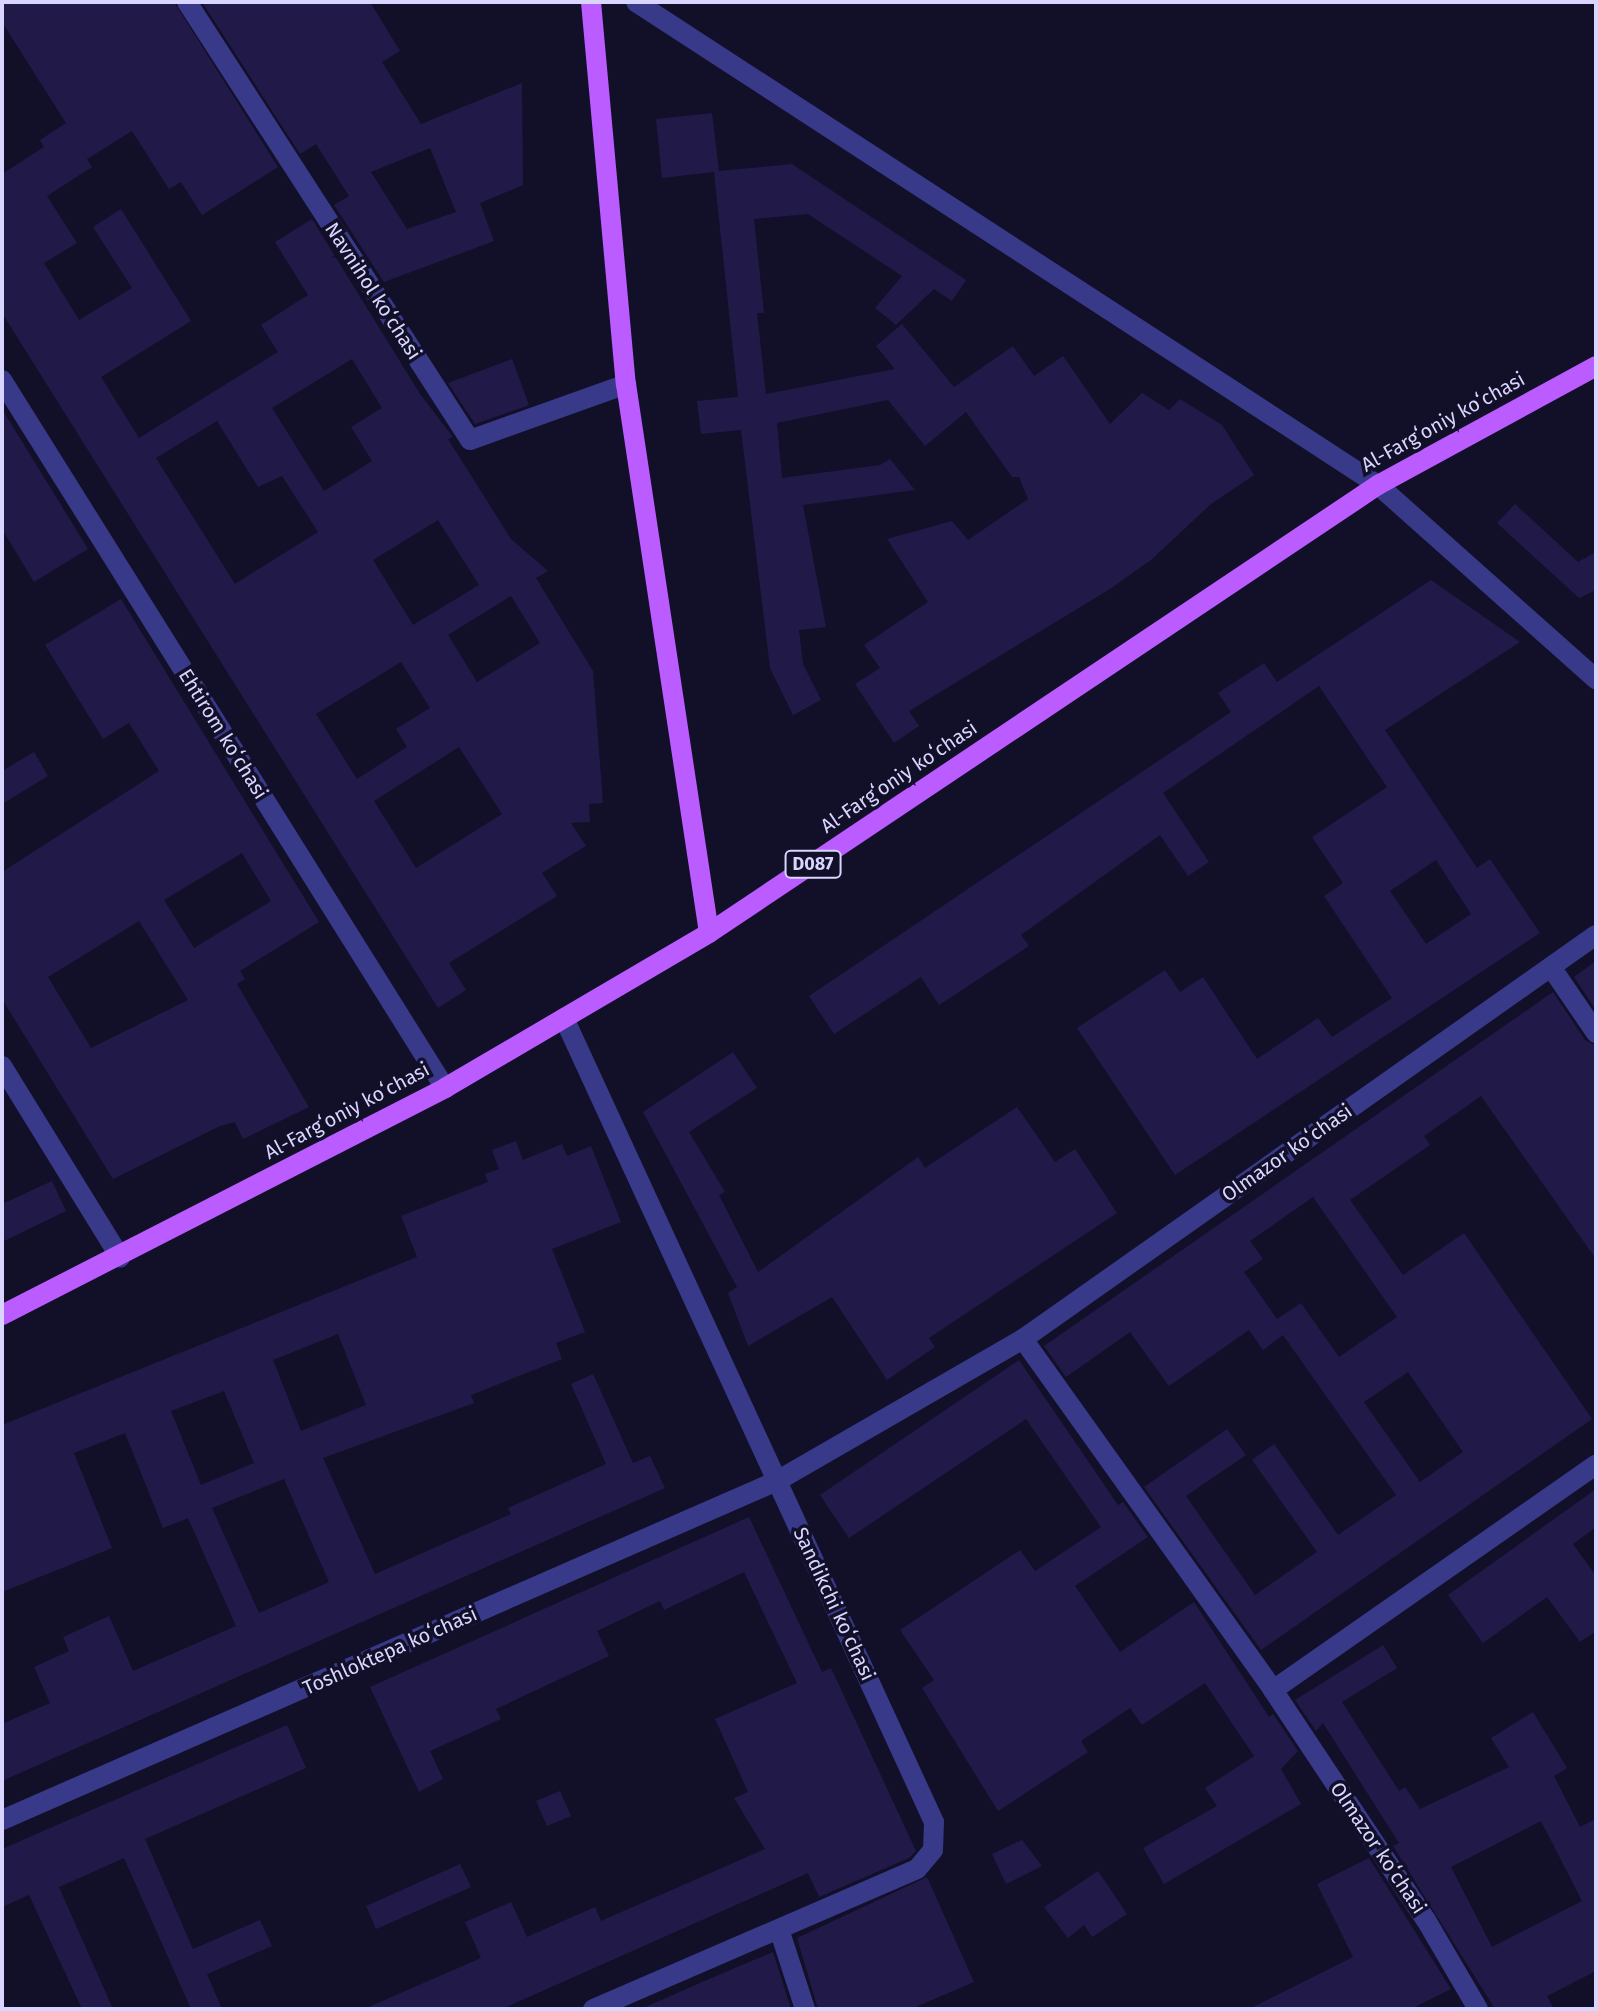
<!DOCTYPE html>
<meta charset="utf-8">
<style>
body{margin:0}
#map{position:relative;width:1598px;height:2011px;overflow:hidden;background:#120f28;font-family:"Fira Sans",sans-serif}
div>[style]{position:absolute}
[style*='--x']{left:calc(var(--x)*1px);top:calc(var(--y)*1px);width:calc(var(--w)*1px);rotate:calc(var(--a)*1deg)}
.building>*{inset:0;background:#211a49}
.minor>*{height:20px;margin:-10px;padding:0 10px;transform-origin:10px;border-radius:10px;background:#383988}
.major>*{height:20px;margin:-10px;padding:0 10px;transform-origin:10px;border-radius:10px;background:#ba5cff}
span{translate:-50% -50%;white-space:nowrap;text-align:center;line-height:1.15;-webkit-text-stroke:7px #120f28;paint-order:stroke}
.shield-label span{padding:2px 6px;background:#120f28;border:2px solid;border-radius:6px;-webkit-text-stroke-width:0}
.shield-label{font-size:18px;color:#d8d5ff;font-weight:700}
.street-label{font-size:20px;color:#d8d5ff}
.frame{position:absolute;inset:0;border:4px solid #d8d5ff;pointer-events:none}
</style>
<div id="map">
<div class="building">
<i style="clip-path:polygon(evenodd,2px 2px,174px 2px,278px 167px,202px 215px,181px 182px,169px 189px,132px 131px,87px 159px,92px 167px,47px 196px,77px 243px,44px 263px,79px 320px,132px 288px,93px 227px,121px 209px,191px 321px,101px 377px,139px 438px,278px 352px,261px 325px,308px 295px,275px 242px,312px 219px,420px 394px,453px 437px,448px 439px,511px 539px,548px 571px,536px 578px,593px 671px,603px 803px,589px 804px,590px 822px,571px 823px,586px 846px,542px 873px,557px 896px,449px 963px,466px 990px,438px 1008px,2px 313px,2px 174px,44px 147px,40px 140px,66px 123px,2px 22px,2px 2px,352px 359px,382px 408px,351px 427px,372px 461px,324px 491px,272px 408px,352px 359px,2px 2px,217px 421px,258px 487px,282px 476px,318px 532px,235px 584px,156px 458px,217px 421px,2px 2px,438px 520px,479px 585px,413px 625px,373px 560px,438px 520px,2px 2px,511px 596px,540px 643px,477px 682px,448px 635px,511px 596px,2px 2px,401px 662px,430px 708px,396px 729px,407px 747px,357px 779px,316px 714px,401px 662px,2px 2px,459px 747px,502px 814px,416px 868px,374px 801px,459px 747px)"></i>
<i style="clip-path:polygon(evenodd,202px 2px,370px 2px,400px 51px,382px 62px,421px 124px,522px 83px,523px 185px,480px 203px,494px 241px,384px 282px,334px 205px,349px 196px,316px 144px,300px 154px,202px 2px,430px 148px,456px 212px,407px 229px,371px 172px,430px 148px)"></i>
<i style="clip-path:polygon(712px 113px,719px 171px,792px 164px,966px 280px,952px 301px,934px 289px,896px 325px,875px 308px,902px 276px,808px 214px,754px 219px,764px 313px,757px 313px,766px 394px,895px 369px,876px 346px,902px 324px,954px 387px,1013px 346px,1034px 376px,1063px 356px,1110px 424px,1142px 393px,1169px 410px,1180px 399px,1222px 425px,1254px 475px,1211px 504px,1151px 560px,1110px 589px,909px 711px,919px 726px,894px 743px,855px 684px,880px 668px,864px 645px,928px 602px,887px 539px,952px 521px,968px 540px,1028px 499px,1019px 477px,1012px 477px,966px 412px,925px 446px,888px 400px,777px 423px,782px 478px,880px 465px,890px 459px,915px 490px,803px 505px,826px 627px,799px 630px,803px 664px,821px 700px,793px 715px,770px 668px,741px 430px,701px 434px,697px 401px,738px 397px,714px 172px,662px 178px,656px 119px)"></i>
<i style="clip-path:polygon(512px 359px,529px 405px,475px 424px,448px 383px)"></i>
<i style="clip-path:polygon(2px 409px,88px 549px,34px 582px,2px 529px)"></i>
<i style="clip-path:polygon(1515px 504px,1578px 562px,1596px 552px,1596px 590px,1579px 598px,1497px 523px)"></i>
<i style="clip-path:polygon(evenodd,1431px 580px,1520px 642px,1385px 730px,1477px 868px,1490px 859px,1540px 933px,1175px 1175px,1077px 1028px,1165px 970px,1180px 992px,1203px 977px,1257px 1059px,1318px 1018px,1332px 1037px,1392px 998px,1324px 896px,1343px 883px,1312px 837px,1387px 787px,1319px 686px,1163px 793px,1209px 862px,1188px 876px,1160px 835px,1021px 935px,1029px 946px,939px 1005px,921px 977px,834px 1034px,809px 996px,1231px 712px,1218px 693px,1264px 663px,1277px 682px,1431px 580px,1436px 860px,1471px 914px,1426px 944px,1390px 891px,1436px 860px)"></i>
<i style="clip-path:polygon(evenodd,121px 599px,319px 922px,240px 971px,245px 979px,237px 984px,309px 1107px,243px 1139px,235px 1122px,220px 1126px,113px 1179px,2px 999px,2px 872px,159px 771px,129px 723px,103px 739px,45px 645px,121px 599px,242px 853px,271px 901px,194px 948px,164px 900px,242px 853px,121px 599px,139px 921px,188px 1000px,91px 1048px,48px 977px,139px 921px)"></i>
<i style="clip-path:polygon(34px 752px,48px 776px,2px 804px,2px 771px)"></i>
<i style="clip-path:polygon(1596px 961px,1596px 1010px,1574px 977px)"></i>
<i style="clip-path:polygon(evenodd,1553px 992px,1585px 1040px,1596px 1046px,1596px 1259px,1481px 1096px,1424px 1136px,1430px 1145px,1350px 1200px,1403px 1275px,1464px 1233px,1592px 1419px,1261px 1650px,1144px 1487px,1227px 1429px,1246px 1455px,1186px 1496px,1255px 1595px,1317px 1552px,1252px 1460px,1274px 1444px,1338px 1535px,1396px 1495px,1283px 1335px,1263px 1350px,1249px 1330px,1169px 1386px,1130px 1332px,1066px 1377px,1044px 1346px,1553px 992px,1313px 1197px,1397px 1317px,1339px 1357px,1301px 1303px,1277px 1319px,1244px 1272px,1263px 1259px,1250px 1241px,1313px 1197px,1553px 992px,1408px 1372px,1463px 1452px,1420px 1482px,1364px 1402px,1408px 1372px)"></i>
<i style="clip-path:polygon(733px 1052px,757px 1088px,689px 1132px,725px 1192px,719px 1195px,758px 1272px,918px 1157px,925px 1168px,1017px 1107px,1055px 1162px,1075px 1149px,1117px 1213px,929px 1338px,935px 1347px,887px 1380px,832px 1297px,748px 1346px,728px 1293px,737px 1287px,643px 1112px)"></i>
<i style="clip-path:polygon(evenodd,516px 1141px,523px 1160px,562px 1144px,567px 1156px,591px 1146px,621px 1222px,552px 1249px,585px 1332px,556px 1343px,562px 1359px,471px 1395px,474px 1403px,323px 1458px,375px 1574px,511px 1514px,508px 1508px,606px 1464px,571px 1384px,593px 1374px,633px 1463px,650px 1456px,665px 1488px,2px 1781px,2px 1724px,50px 1703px,34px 1667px,69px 1651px,63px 1637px,109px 1616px,133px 1671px,236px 1626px,188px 1518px,163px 1528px,125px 1433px,74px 1453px,112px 1548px,2px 1592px,2px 1425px,417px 1257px,401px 1216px,488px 1182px,485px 1174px,499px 1169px,492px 1150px,516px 1141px,338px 1334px,366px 1405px,301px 1431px,273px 1360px,338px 1334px,516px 1141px,224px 1391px,254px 1463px,201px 1485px,171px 1411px,224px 1391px,516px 1141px,284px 1479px,329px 1582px,259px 1613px,212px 1508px,284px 1479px)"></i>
<i style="clip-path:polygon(52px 1181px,66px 1211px,2px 1242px,2px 1204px)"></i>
<i style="clip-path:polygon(1019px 1360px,1118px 1505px,1123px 1502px,1148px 1537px,1075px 1586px,1120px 1652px,1194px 1602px,1269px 1717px,1273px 1714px,1298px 1751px,1281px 1769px,1301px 1804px,1164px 1884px,1143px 1848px,1217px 1806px,1205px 1788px,1254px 1756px,1205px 1683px,1142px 1725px,1130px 1708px,1081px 1741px,1088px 1752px,998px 1811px,922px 1688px,934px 1680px,900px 1630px,1020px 1550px,1035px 1571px,1101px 1527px,1026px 1419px,849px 1538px,820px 1495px)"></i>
<i style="clip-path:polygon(1596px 1489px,1596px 1527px,1573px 1544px,1596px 1576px,1596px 1631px,1580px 1642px,1547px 1597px,1483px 1643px,1448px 1595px)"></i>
<i style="clip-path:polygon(749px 1517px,822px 1672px,831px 1668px,916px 1851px,909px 1858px,819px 1897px,808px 1873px,502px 2009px,364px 2009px,481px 1958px,465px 1922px,511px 1902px,527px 1937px,595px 1907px,601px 1921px,765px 1849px,734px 1798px,748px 1792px,715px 1719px,797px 1683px,744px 1572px,664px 1610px,660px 1601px,597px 1631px,609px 1656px,496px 1709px,501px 1719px,430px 1751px,443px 1779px,419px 1792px,370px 1687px)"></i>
<i style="clip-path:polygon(evenodd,1383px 1645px,1397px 1668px,1342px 1702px,1399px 1791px,1405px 1787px,1420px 1809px,1509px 1767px,1491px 1738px,1533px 1712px,1567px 1768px,1554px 1776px,1580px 1827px,1596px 1819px,1596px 1971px,1547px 1996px,1554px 2009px,1495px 2009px,1393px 1846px,1399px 1843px,1323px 1723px,1316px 1731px,1295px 1700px,1383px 1645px,1541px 1821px,1582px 1901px,1492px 1947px,1451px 1867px,1541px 1821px)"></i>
<i style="clip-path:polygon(287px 1725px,306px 1768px,145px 1839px,193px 1949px,260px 1920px,272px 1946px,207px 1974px,222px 2009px,191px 2009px,124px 1858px,59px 1887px,113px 2009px,82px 2009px,29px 1895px,2px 1907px,2px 1849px)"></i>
<i style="clip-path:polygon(560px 1791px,571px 1816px,547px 1826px,536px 1801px)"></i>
<i style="clip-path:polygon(1022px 1840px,1042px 1866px,1006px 1884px,992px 1854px)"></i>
<i style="clip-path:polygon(1369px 1858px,1451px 1989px,1411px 2009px,1249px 2009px,1353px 1957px,1317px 1884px)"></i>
<i style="clip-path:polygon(460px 1864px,471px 1887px,376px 1929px,366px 1906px)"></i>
<i style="clip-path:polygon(1098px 1871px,1127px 1914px,1092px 1937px,1084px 1925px,1068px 1938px,1044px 1907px)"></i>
<i style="clip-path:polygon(927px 1877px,974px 1982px,911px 2009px,818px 2009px,797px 1938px)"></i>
<i style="clip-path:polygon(773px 1952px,791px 2009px,641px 2009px,709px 1979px)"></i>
</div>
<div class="minor">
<i style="--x:187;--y:2;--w:521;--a:57.13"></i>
<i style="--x:470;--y:440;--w:166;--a:-19.7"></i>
<i style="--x:636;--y:2;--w:885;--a:33.06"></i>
<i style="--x:1378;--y:485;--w:292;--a:41.7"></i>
<i style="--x:2;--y:380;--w:835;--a:57.97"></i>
<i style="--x:1551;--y:967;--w:80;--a:55.7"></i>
<i style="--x:564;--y:1018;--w:885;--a:65.29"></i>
<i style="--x:934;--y:1822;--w:28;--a:92"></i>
<i style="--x:933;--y:1850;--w:25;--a:130"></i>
<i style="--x:917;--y:1869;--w:353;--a:156.6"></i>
<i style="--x:2;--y:1066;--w:225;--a:58.3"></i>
<i style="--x:1023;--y:1339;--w:431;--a:54.5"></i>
<i style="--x:1273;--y:1690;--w:276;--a:56.4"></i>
<i style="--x:1426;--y:1920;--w:103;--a:59.7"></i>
<i style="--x:1273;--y:1690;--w:394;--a:-34.9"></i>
<i style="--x:2;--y:1820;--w:846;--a:-23.63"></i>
<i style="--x:777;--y:1481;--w:284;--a:-30"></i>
<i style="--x:1023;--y:1339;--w:701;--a:-35.19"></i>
<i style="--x:780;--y:1932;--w:81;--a:72"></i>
</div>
<div class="major">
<i style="--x:591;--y:2;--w:384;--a:84.8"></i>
<i style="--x:626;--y:384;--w:555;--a:81.4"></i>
<i style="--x:2;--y:1315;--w:498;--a:-27.1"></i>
<i style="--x:445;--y:1088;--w:306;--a:-30.4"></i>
<i style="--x:709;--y:933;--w:805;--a:-33.81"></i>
<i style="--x:1378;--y:485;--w:248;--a:-28.6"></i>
</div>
<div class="shield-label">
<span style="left:813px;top:864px">D087</span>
</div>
<div class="street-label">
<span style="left:373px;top:291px;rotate:57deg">Navnihol koʻchasi</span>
<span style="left:1443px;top:422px;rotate:-29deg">Al-Fargʻoniy koʻchasi</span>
<span style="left:223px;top:734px;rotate:58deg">Ehtirom koʻchasi</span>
<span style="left:899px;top:777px;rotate:-34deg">Al-Fargʻoniy koʻchasi</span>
<span style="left:347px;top:1111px;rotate:-28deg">Al-Fargʻoniy koʻchasi</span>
<span style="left:1287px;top:1153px;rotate:-35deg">Olmazor koʻchasi</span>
<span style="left:834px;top:1604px;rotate:65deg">Sandikchi koʻchasi</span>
<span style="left:390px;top:1651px;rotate:-24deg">Toshloktepa koʻchasi</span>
<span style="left:1378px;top:1848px;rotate:56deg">Olmazor koʻchasi</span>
</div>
<div class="frame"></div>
</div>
